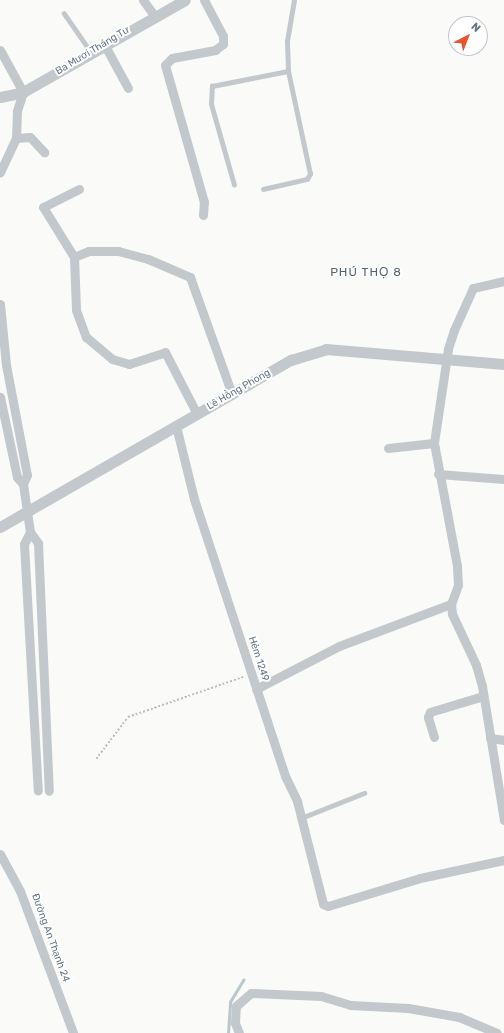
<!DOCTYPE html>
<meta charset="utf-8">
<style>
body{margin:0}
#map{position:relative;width:504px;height:1033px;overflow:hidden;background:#fafaf8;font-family:Rubik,sans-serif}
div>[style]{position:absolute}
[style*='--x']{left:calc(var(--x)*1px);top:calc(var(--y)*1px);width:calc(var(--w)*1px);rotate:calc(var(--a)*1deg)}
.stream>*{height:2.5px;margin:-1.25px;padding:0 1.25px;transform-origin:1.25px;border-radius:1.25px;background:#bbc7cb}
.path>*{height:1.5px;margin-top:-0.75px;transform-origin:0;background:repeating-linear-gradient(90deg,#bbbfc2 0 2px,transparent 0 4px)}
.service>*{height:4.5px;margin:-2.25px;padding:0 2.25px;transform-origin:2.25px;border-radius:2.25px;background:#c3c8cc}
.minor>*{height:9px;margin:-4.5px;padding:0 4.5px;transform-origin:4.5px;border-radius:4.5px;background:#c3c8cc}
.tertiary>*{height:11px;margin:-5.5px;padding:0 5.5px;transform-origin:5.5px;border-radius:5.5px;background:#c3c8cc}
span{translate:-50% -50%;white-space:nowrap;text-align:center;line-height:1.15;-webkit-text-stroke:4px #fff;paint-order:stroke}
.street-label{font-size:10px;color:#657683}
.quarter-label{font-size:12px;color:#57646e;letter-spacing:1px}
.north{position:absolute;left:448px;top:16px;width:40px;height:40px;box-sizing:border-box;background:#fff;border:1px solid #c1c8cd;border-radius:50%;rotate:42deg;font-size:11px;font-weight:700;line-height:16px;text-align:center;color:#657683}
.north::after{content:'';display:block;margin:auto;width:14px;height:18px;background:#e4572e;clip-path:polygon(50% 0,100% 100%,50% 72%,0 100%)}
</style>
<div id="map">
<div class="stream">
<i style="--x:228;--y:1033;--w:31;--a:-86"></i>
<i style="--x:230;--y:1002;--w:26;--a:-59"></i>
</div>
<div class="path">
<i style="--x:96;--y:759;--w:53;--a:-52.7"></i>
<i style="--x:128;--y:717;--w:122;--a:-19.2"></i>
</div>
<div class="service">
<i style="--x:64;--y:13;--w:47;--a:55.3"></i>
<i style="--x:234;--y:185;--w:84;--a:-105.9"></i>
<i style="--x:211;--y:104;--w:18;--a:-87"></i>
<i style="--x:212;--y:86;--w:77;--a:-11.2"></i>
<i style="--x:263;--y:189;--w:45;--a:-12.8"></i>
<i style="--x:307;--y:179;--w:6;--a:-59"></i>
<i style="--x:310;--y:174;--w:105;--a:-102.1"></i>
<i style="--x:288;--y:71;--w:30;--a:-92"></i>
<i style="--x:287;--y:41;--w:42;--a:-80.3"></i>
<i style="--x:301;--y:818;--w:68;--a:-21.6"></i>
</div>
<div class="minor">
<i style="--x:143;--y:0;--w:19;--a:54"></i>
<i style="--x:104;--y:44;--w:50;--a:61.4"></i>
<i style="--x:0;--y:50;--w:48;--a:61.3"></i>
<i style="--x:23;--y:92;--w:20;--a:108"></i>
<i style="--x:17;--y:111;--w:27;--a:92"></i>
<i style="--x:16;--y:138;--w:38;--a:115"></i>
<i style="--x:16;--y:138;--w:14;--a:-4"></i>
<i style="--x:30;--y:137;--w:21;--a:47"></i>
<i style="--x:79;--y:189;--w:40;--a:153.4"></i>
<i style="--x:43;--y:207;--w:59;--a:58.2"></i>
<i style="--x:74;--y:257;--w:16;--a:-22"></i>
<i style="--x:89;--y:251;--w:29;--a:0"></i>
<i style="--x:118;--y:251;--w:31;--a:15"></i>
<i style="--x:148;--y:259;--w:46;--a:23.2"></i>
<i style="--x:190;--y:277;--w:124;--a:70.3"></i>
<i style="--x:203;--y:215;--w:13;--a:-86"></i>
<i style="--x:204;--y:202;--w:142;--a:-105.9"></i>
<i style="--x:165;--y:65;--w:10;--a:-45"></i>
<i style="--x:172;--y:58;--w:44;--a:-10.5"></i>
<i style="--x:215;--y:50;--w:10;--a:-37"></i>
<i style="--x:223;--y:44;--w:8;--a:-90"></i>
<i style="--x:223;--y:36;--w:41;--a:-117.8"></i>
<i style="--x:74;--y:257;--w:53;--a:87.8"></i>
<i style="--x:76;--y:310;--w:29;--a:70"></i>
<i style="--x:86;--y:337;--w:34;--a:40"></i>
<i style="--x:112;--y:359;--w:18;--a:16"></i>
<i style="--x:129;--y:364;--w:38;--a:-18"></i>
<i style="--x:165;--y:352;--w:70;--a:62.7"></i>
<i style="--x:504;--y:281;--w:32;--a:167"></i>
<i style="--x:473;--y:288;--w:46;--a:114.3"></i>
<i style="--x:454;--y:330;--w:20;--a:108"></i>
<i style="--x:448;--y:349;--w:95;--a:98.5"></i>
<i style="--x:434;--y:443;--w:125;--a:79.4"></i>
<i style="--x:457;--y:566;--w:19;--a:87"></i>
<i style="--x:458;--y:585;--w:20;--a:110"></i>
<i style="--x:451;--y:604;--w:10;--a:84"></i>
<i style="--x:452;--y:614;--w:56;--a:64.8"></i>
<i style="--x:476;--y:665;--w:22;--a:74"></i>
<i style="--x:482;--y:686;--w:136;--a:80.7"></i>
<i style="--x:0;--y:304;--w:61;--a:84.4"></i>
<i style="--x:6;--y:365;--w:112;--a:79.2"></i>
<i style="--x:27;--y:475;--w:10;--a:114"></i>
<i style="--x:23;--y:484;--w:9;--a:-131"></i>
<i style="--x:17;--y:477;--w:82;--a:-102"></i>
<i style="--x:176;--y:426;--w:75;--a:76.1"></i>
<i style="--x:194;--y:499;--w:292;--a:71.8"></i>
<i style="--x:285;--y:776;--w:28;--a:64"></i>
<i style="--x:297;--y:801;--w:106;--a:75.8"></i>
<i style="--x:323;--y:904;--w:5;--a:22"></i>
<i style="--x:328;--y:906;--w:96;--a:-16.9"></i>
<i style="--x:420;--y:878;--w:86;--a:-12.1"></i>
<i style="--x:388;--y:448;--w:46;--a:-6.2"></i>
<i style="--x:438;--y:474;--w:66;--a:4.3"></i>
<i style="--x:23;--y:484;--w:49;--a:81.7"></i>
<i style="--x:30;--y:532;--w:14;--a:54"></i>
<i style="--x:38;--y:543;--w:248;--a:87.5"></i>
<i style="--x:30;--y:532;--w:13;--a:117"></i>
<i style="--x:24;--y:544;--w:247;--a:86.8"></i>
<i style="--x:256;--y:689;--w:93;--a:-27.4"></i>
<i style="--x:339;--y:646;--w:120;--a:-20.6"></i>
<i style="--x:434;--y:737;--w:21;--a:-107"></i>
<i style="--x:428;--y:717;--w:5;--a:-68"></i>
<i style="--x:430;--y:712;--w:55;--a:-16.8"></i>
<i style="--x:490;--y:738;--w:14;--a:8"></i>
<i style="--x:0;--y:854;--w:42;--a:61.6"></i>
<i style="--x:20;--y:891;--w:152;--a:69.5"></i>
<i style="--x:239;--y:1033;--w:11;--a:-112"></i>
<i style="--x:235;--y:1023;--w:17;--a:-87"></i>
<i style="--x:236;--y:1006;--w:20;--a:-41"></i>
<i style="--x:251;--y:993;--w:70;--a:2.5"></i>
<i style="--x:321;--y:996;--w:30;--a:17"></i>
<i style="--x:350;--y:1005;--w:58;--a:3"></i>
<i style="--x:408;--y:1008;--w:52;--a:10"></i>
<i style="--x:459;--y:1017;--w:41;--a:22.8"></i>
</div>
<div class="tertiary">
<i style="--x:0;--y:97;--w:24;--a:-12"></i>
<i style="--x:23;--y:92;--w:186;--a:-29.6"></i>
<i style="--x:0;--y:527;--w:336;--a:-29.9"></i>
<i style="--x:291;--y:360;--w:37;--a:-17"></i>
<i style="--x:326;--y:349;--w:179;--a:4.8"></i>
</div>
<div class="street-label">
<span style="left:93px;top:51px;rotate:-31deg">Ba Mươi Tháng Tư</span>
<span style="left:239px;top:390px;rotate:-30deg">Lê Hồng Phong</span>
<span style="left:258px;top:659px;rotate:72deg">Hẻm 1249</span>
<span style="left:50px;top:938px;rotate:70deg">Đường An Thạnh 24</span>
</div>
<div class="quarter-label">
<span style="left:366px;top:273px">PHÚ THỌ 8</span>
</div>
<div class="north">N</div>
</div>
